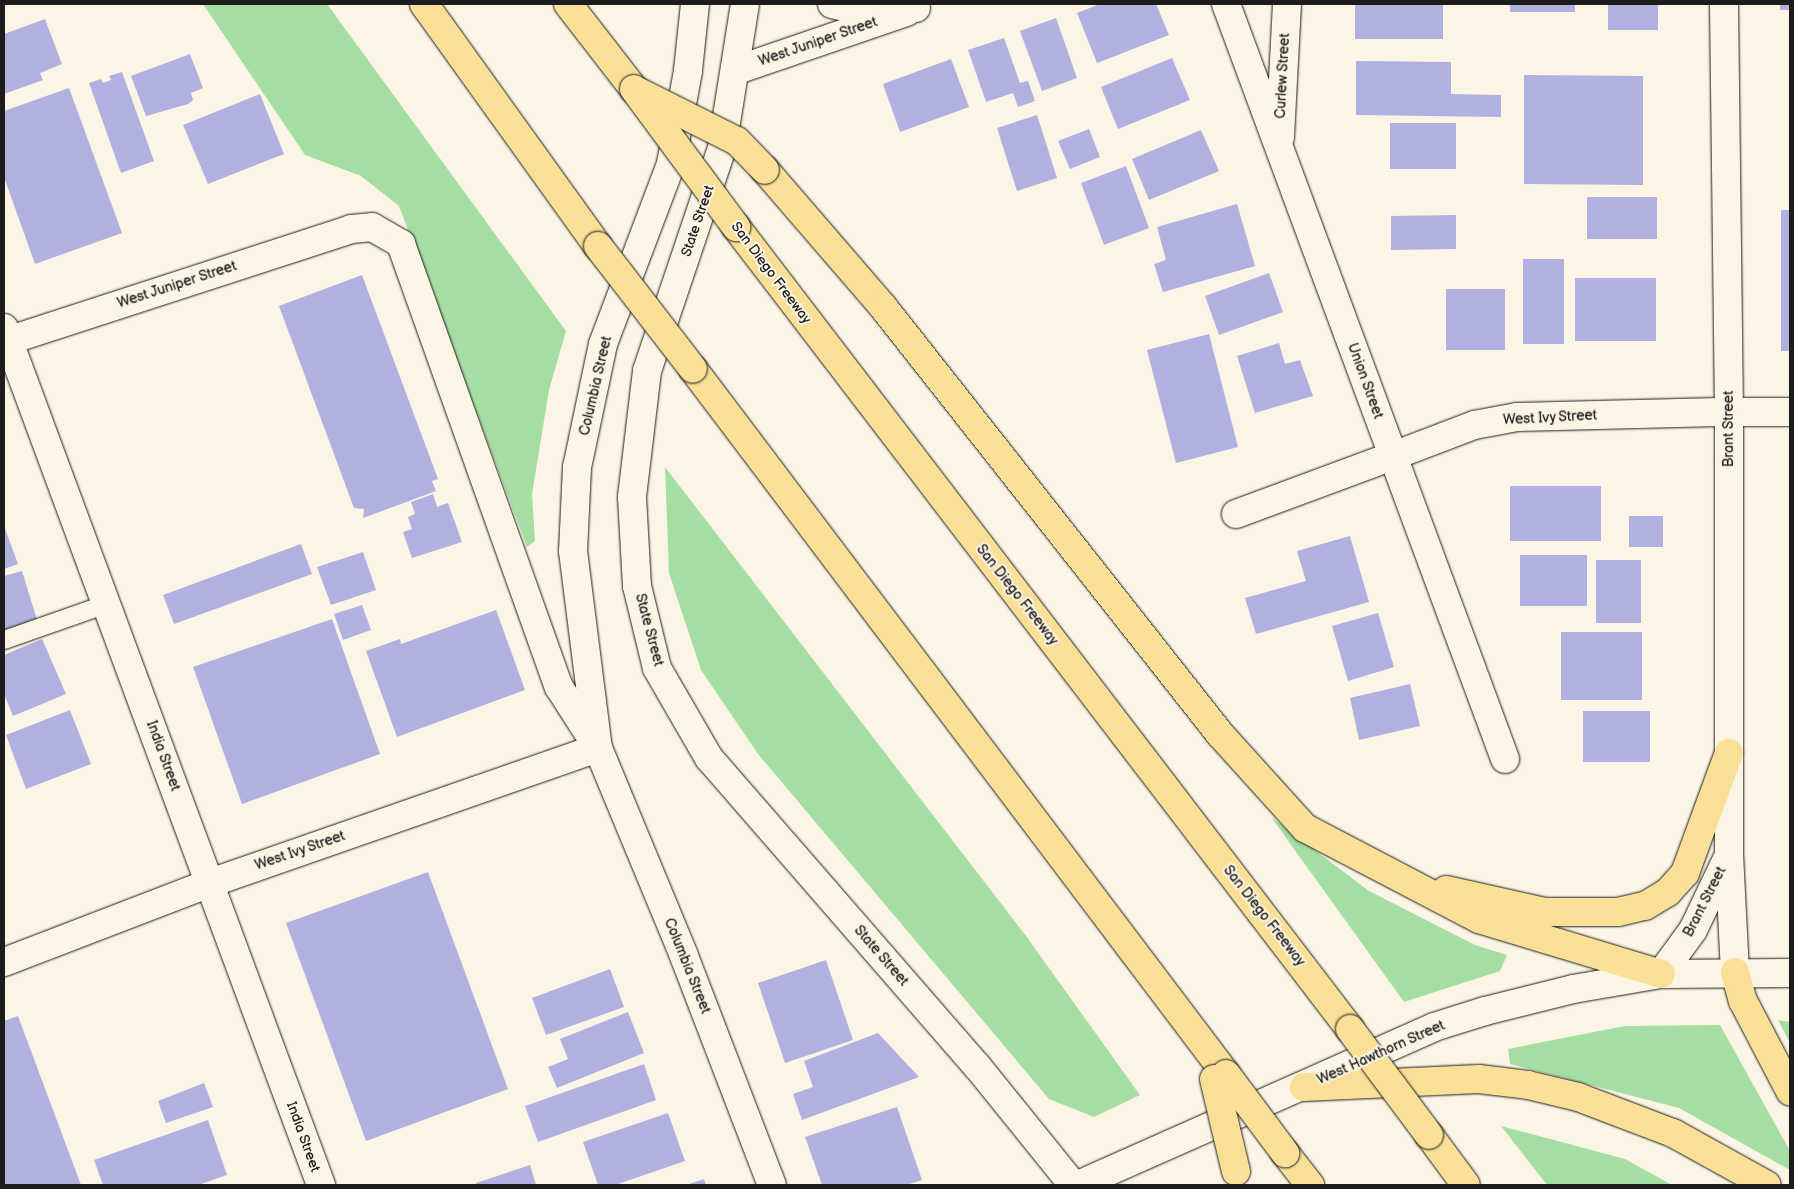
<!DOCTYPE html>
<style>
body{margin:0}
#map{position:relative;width:1794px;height:1189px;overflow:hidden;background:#fcf5e5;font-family:"Balsamiq Sans",sans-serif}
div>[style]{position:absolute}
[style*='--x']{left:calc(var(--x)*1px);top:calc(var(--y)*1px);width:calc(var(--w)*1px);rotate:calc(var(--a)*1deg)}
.green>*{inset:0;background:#a5dea3}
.building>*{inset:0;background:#b0b0e1}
.roads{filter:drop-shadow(0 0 1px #1c1c1c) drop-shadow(0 0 1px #1c1c1c)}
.service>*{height:18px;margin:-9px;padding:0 9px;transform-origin:9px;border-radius:9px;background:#fcf5e5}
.minor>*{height:28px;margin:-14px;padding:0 14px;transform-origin:14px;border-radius:14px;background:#fcf5e5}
.tertiary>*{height:28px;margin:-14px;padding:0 14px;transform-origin:14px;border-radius:14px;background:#fcf5e5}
.secondary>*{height:28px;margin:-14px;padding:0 14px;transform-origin:14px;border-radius:14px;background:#fcf5e5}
.motorway>*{height:28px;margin:-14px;padding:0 14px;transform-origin:14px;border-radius:14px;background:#f9e096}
.bridges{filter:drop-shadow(0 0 1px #1c1c1c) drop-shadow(0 0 1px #1c1c1c)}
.motorway-bridge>*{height:28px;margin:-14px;padding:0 14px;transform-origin:14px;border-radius:14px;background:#f9e096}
span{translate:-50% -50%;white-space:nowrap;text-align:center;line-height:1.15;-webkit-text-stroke:4px #fcf5e5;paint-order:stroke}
.street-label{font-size:14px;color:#1c1c1c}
.frame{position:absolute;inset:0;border:5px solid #1c1c1c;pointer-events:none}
</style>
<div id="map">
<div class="green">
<i style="clip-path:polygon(203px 4px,327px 4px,566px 331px,549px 390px,532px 494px,535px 541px,527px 547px,399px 206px,361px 176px,305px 155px)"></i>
<i style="clip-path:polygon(665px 467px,1026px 936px,1140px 1095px,1094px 1117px,1049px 1099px,758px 754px,701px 670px,669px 573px)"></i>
<i style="clip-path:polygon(1271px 817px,1369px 891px,1475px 945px,1507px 955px,1500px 971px,1404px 1002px)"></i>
<i style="clip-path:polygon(1778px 1020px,1790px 1022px,1790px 1043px)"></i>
<i style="clip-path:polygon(1720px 1025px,1790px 1151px,1790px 1170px,1679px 1108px,1510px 1064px,1508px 1049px,1625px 1026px)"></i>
<i style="clip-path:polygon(1501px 1126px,1625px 1159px,1672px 1185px,1547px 1185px)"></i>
</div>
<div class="building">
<i style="clip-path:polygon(1100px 4px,1156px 4px,1169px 35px,1097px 63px,1077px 13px)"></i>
<i style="clip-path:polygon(1355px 4px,1443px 4px,1443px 39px,1355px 39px)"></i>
<i style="clip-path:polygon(1510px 4px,1575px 4px,1575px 12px,1510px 12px)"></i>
<i style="clip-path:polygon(1608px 4px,1658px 4px,1658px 30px,1608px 30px)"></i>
<i style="clip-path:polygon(1780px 4px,1790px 4px,1790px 10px,1780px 10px)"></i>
<i style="clip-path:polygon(1056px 18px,1077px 78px,1042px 91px,1020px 31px)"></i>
<i style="clip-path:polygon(45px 19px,62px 64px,40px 73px,43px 80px,4px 94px,4px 34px)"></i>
<i style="clip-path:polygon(1004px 38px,1020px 83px,1028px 81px,1035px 101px,1018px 107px,1013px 93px,986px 102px,968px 50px)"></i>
<i style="clip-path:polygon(190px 54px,203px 88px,191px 93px,193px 100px,188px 104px,146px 116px,131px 76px)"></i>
<i style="clip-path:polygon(1172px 58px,1190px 100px,1118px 129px,1101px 87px)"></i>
<i style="clip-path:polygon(951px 59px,969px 107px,900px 132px,883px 84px)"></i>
<i style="clip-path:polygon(1356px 61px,1451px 62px,1451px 94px,1501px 95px,1501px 117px,1356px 115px)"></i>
<i style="clip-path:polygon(122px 72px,154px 161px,121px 173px,89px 83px,101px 79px,103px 83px,111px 80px,109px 76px)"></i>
<i style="clip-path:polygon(1524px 75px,1643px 76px,1643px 185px,1524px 184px)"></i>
<i style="clip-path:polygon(69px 88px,122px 233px,35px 264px,4px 177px,4px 111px)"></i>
<i style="clip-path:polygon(260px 94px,284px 154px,208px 184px,183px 125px)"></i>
<i style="clip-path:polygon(1037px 115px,1057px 178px,1017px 191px,997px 128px)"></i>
<i style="clip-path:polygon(1390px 123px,1456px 123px,1456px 169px,1390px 169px)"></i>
<i style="clip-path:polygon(1089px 129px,1100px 157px,1070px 169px,1058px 141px)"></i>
<i style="clip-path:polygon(1201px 130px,1219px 171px,1149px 200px,1132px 159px)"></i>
<i style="clip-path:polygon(1126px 166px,1149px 228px,1104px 245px,1081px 183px)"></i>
<i style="clip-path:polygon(1587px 197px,1657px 197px,1657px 239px,1587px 239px)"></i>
<i style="clip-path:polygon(1237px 204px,1255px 266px,1163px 292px,1154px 264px,1166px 260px,1157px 227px)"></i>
<i style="clip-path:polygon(1781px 210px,1790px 210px,1790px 351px,1781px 351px)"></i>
<i style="clip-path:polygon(1456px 215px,1456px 249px,1391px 250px,1391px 216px)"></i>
<i style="clip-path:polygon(1523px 259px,1564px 259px,1564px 344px,1523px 344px)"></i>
<i style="clip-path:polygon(1269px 273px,1283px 312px,1219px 335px,1205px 296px)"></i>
<i style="clip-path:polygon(362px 275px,438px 479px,432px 481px,436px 491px,363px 518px,364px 509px,354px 508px,279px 306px)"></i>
<i style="clip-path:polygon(1575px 278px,1656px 278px,1656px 341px,1575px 341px)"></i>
<i style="clip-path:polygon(1446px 289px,1505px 289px,1505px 350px,1446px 350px)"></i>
<i style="clip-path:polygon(1209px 334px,1238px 447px,1176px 463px,1147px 350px)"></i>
<i style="clip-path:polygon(1279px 343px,1285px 364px,1300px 360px,1313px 396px,1255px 413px,1237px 356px)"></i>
<i style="clip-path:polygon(1510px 486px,1601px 486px,1601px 541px,1510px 541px)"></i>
<i style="clip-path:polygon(433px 494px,437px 507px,448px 503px,462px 542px,412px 558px,403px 532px,412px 529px,408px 517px,415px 514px,411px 502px)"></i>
<i style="clip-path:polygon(1629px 516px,1663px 516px,1663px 547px,1629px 547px)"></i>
<i style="clip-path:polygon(4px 526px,18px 564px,4px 569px)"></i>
<i style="clip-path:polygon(1350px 536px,1369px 602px,1256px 634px,1245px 598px,1306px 581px,1297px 551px)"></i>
<i style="clip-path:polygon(301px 544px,312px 574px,174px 624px,163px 595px)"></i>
<i style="clip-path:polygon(363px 552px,376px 590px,331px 605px,317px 567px)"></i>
<i style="clip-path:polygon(1520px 555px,1587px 555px,1587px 606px,1520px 606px)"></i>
<i style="clip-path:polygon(1596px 560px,1641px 560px,1641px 623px,1596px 623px)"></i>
<i style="clip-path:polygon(22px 571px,38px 623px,4px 633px,4px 576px)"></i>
<i style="clip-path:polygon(362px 605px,371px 630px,343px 640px,334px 614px)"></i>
<i style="clip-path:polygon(496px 610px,525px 690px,397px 737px,366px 651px,400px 639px,401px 644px)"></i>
<i style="clip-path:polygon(1378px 613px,1394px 667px,1348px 681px,1332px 626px)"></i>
<i style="clip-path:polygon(332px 619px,380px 754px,242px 804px,193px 667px)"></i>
<i style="clip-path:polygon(1561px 632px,1642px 632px,1642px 700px,1561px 700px)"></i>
<i style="clip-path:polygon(42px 639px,66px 694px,13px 716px,4px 694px,4px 655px)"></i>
<i style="clip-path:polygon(1410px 684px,1420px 726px,1359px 740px,1350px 698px)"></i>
<i style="clip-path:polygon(70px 710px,91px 764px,26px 789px,6px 735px)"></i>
<i style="clip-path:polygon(1583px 711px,1650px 711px,1650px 762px,1583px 762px)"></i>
<i style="clip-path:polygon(428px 872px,508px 1089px,366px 1141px,286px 923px)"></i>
<i style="clip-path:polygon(826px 960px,853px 1040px,785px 1063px,758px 983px)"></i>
<i style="clip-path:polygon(610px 969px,624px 1007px,546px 1035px,532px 998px)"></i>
<i style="clip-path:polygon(628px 1012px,644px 1053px,557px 1088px,548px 1067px,568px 1059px,560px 1039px)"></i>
<i style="clip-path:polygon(18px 1016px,81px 1185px,4px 1185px,4px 1021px)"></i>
<i style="clip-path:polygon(878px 1033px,919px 1077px,802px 1120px,793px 1094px,813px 1087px,804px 1061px)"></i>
<i style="clip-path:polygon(644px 1064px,656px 1100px,538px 1142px,525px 1106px)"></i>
<i style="clip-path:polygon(204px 1083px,213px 1107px,166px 1123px,158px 1101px)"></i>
<i style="clip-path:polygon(897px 1107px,922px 1180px,906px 1185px,822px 1185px,805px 1137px)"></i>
<i style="clip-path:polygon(668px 1113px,685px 1161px,615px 1185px,598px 1185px,583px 1142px)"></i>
<i style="clip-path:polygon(208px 1120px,227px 1175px,198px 1185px,103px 1185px,94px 1160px)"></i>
<i style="clip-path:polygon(530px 1165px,536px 1185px,476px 1185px,476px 1183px)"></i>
<i style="clip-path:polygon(704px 1179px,706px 1185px,686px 1185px)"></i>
</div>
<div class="roads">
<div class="service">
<i style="--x:4;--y:640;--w:109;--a:-19.3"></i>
</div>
<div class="minor">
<i style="--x:4;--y:342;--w:365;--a:-18"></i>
<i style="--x:351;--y:229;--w:21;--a:-5"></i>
<i style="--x:372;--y:227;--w:34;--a:30"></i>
<i style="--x:401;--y:244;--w:470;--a:70.4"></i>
<i style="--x:559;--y:687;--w:72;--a:57.4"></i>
<i style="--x:598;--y:748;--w:411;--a:160.8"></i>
<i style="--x:210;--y:883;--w:221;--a:159"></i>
<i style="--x:1729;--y:412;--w:61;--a:0"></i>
<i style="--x:1236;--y:514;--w:167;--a:-20.3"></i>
<i style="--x:1393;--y:456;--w:323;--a:69.7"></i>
</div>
<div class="tertiary">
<i style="--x:1226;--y:4;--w:482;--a:69.7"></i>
<i style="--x:1393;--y:456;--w:87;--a:-20.9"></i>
<i style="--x:1474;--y:425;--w:44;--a:-10.5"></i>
<i style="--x:1517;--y:417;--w:212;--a:-1.4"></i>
<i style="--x:1724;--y:4;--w:408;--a:89.3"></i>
<i style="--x:1729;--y:412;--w:442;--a:90"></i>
<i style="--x:1729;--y:854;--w:118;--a:87.1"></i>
<i style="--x:737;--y:70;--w:179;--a:-18.9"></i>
<i style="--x:1280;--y:137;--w:133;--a:-87"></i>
<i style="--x:1661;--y:974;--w:54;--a:-54"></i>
<i style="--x:1693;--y:930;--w:81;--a:-64.4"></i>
</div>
<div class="secondary">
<i style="--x:695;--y:4;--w:67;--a:96"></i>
<i style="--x:688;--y:71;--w:95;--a:100.4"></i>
<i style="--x:671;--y:164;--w:192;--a:110.7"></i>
<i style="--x:603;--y:344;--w:126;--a:101.9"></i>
<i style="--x:577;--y:467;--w:84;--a:92.7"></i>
<i style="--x:573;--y:551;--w:199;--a:82.8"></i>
<i style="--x:598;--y:748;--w:225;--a:67.5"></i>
<i style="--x:684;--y:956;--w:245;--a:69"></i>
<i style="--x:745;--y:4;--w:146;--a:99.1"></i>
<i style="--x:722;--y:148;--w:235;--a:108.6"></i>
<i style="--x:647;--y:371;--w:127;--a:96.8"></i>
<i style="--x:632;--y:497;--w:89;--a:86.8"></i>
<i style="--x:637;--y:586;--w:84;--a:76.3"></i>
<i style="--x:657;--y:668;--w:104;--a:60"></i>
<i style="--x:709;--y:758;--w:408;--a:49"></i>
<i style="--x:977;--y:1066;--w:153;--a:51.1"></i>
<i style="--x:832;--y:4;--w:28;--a:13"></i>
<i style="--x:859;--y:10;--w:57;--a:-2"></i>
<i style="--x:4;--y:328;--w:914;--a:69.7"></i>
<i style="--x:1078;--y:1185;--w:389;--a:-23.9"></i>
<i style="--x:1434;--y:1027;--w:53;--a:-17.4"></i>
<i style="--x:1485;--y:1011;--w:91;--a:-14"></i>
<i style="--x:1573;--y:989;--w:89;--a:-9.7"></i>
<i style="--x:1661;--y:974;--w:129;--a:-0.4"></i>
</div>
<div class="motorway">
<i style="--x:424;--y:4;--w:298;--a:54.3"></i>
<i style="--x:568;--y:4;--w:108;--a:52.2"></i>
<i style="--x:765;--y:170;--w:182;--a:49.2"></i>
<i style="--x:884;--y:308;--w:543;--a:51.74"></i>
<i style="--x:1220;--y:734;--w:127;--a:47.9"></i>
<i style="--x:1305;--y:828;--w:196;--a:27.6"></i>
<i style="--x:1479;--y:919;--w:190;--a:16.8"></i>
<i style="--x:736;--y:227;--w:1010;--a:52.56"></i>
<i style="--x:693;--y:369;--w:884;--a:52.91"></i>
<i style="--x:1446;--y:890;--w:101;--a:12.5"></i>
<i style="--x:1545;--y:912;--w:73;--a:0"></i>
<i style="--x:1618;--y:912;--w:28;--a:-13"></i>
<i style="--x:1645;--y:906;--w:27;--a:-31"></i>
<i style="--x:1668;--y:892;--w:25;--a:-48"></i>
<i style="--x:1685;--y:873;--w:128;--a:-69.9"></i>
<i style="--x:1735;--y:972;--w:30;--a:75"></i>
<i style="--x:1743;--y:1001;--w:102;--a:62.4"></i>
<i style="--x:1304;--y:1087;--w:175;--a:-2.6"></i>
<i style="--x:1479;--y:1079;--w:49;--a:7"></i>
<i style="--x:1528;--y:1085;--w:51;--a:13.5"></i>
<i style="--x:1578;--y:1097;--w:102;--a:20.8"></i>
<i style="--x:1673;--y:1133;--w:107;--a:29"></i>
<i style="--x:1429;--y:1135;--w:62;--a:53.5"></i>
<i style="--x:1285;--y:1153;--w:41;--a:52"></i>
</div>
</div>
<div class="bridges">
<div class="motorway-bridge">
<i style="--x:634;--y:89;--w:172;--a:53.5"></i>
<i style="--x:637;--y:91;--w:112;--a:26.6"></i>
<i style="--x:737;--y:141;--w:40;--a:46"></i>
<i style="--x:598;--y:246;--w:155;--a:52.3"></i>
<i style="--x:1350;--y:1029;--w:132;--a:53.3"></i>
<i style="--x:1226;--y:1074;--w:99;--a:53.2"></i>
<i style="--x:1214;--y:1079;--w:95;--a:76.6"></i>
</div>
</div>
<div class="street-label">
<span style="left:818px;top:42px;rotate:-19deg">West Juniper Street</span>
<span style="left:1283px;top:76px;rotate:-87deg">Curlew Street</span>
<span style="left:698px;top:221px;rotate:-71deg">State Street</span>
<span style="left:771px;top:273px;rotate:53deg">San Diego Freeway</span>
<span style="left:177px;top:285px;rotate:-18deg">West Juniper Street</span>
<span style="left:1365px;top:381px;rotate:70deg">Union Street</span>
<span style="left:596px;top:386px;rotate:-77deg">Columbia Street</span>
<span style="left:1550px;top:418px;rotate:-3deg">West Ivy Street</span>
<span style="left:1729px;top:429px;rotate:-90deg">Brant Street</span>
<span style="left:1017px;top:595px;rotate:52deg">San Diego Freeway</span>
<span style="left:649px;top:630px;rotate:75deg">State Street</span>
<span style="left:163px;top:756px;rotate:70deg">India Street</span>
<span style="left:300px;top:851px;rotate:-19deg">West Ivy Street</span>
<span style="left:1705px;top:902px;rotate:-63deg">Brant Street</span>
<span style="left:1264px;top:916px;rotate:52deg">San Diego Freeway</span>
<span style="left:881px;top:956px;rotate:49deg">State Street</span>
<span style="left:687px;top:966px;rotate:68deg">Columbia Street</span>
<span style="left:1381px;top:1053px;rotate:-24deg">West Hawthorn Street</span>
<span style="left:303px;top:1137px;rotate:70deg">India Street</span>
</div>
<div class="frame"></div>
</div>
